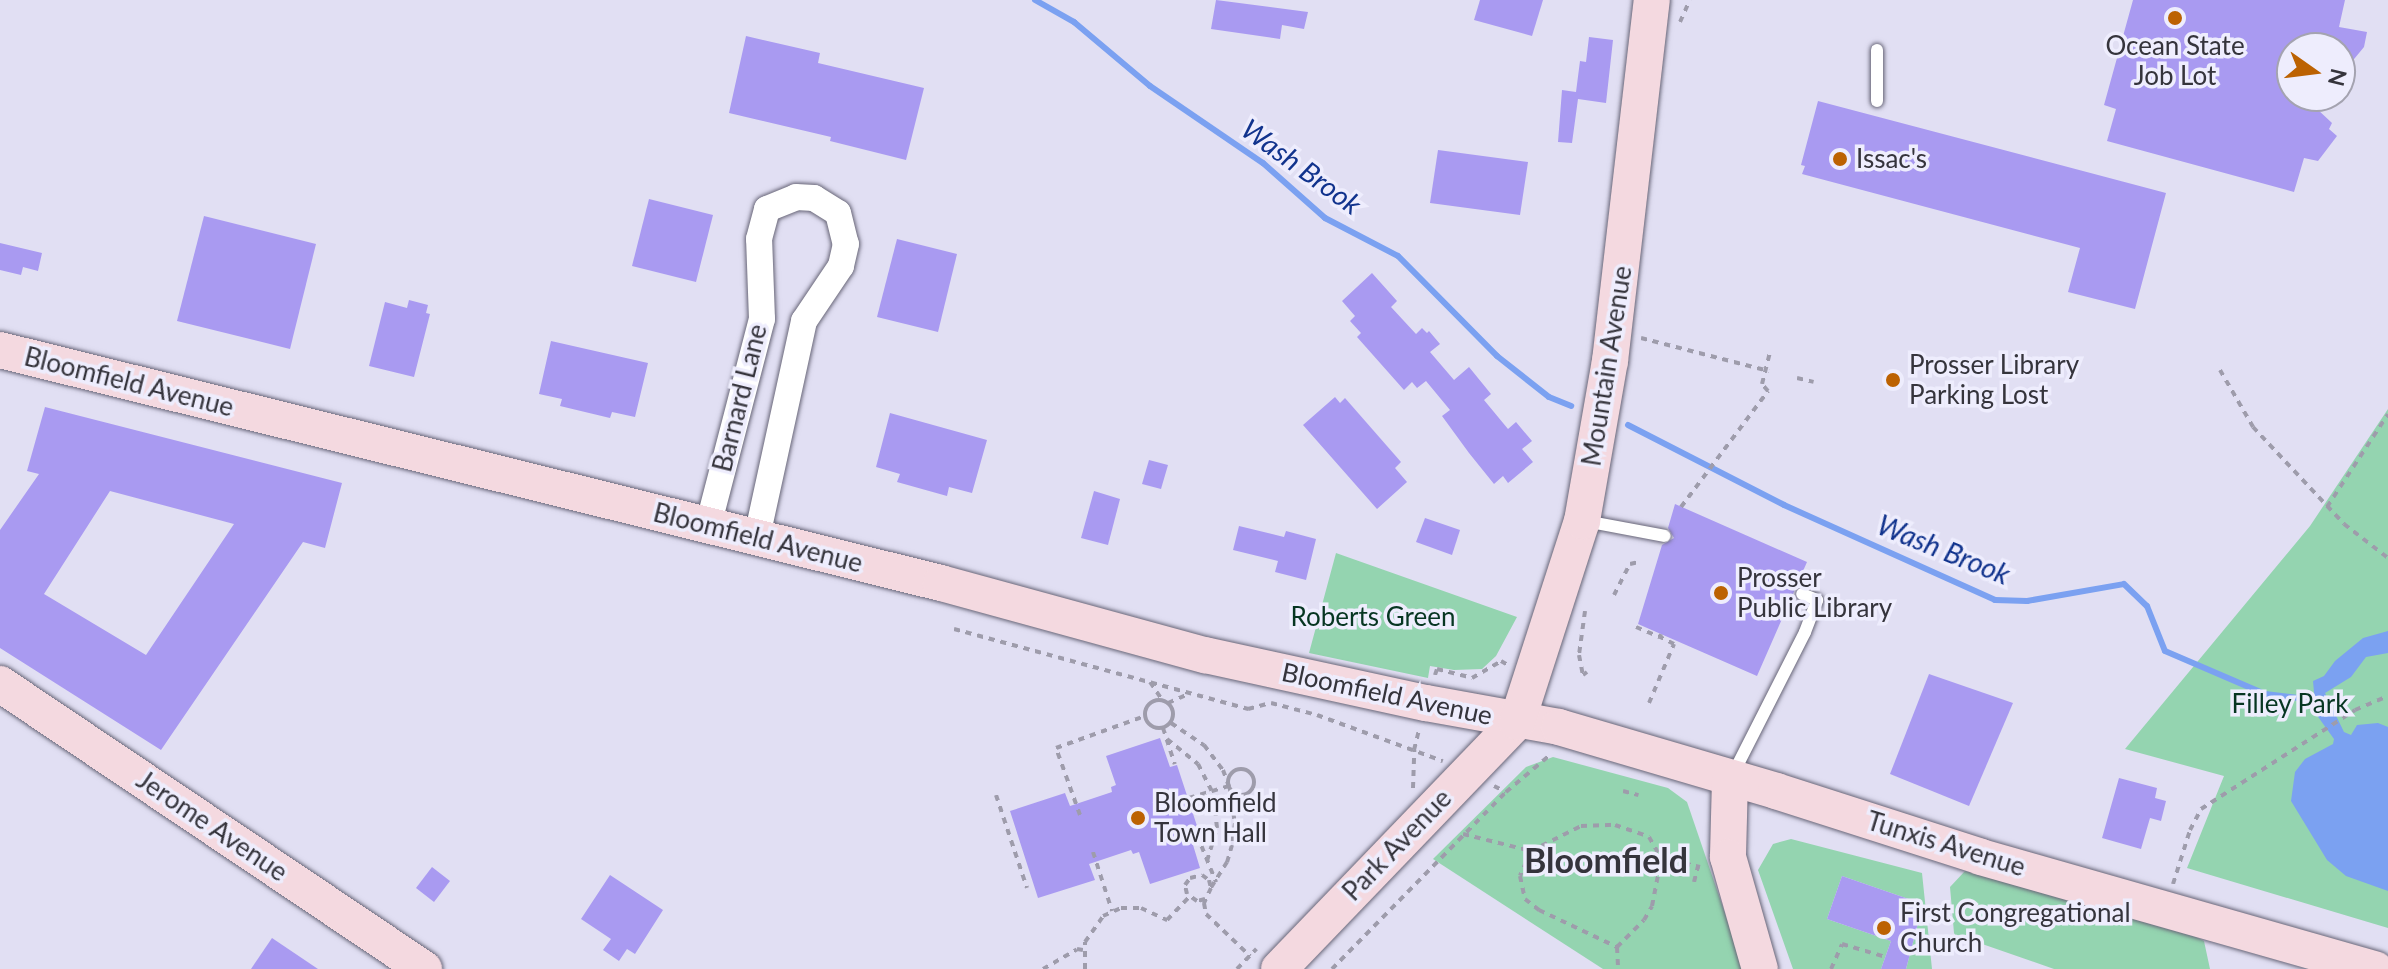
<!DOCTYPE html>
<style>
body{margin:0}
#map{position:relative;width:2388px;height:969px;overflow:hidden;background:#e1dff3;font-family:Lato,sans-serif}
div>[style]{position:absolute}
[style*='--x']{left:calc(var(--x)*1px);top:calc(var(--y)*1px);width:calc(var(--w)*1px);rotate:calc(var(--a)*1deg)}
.green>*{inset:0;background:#94d4b0}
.water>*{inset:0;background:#7ba1f1}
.stream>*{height:6px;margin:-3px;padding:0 3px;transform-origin:3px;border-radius:3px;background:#7ba1f1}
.building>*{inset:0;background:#a99af1}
.path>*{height:4px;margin-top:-2px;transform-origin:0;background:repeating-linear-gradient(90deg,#9e9cab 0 6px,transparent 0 12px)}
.path>.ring{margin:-2px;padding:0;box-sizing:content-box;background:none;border:4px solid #9e9cab;border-radius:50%}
.roads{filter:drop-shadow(0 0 2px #686678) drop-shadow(0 0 2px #686678)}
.lane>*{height:12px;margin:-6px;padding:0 6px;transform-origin:6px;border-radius:6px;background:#fff}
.street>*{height:26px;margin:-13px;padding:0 13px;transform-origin:13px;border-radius:13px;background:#fff}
.secondary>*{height:36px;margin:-18px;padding:0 18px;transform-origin:18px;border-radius:18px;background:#f4d9e0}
.dots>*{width:22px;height:22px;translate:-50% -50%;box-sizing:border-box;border:4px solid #eeedfd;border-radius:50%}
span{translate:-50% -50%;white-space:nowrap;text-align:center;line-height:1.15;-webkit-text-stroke:7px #eeedfd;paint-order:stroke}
.poi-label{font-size:26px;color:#35343c}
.left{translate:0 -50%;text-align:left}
.street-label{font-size:26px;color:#35343c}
.park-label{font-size:26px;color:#073622}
.water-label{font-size:28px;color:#11338d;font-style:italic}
.district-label{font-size:34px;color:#35343c;font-weight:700}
.north{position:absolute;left:2276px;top:32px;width:80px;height:80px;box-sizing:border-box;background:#eeedfd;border:2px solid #a4a3b0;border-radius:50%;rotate:104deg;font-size:22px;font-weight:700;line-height:32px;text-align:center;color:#35343c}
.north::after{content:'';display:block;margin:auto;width:28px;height:36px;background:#bc6202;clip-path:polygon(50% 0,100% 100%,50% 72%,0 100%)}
</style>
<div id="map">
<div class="green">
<i style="clip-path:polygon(2388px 409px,2388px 928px,2187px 868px,2224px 776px,2125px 749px,2310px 526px)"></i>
<i style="clip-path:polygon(1336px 553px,1517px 617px,1496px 656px,1482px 669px,1454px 670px,1430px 666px,1428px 678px,1309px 653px)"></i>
<i style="clip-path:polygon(1553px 757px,1668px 788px,1687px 802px,1744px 969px,1603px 969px,1433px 859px,1526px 767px)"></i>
<i style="clip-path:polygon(1791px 839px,1922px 873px,1932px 969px,1906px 969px,1923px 904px,1842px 876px,1827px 919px,1891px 941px,1881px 969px,1793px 969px,1758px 870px,1773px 844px)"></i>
<i style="clip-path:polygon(1965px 871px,2196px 937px,2204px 941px,2210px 969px,2054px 969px,1962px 937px,1959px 943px,1954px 933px,1950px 887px)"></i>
</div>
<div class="water">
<i style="clip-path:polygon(2388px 631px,2388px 653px,2366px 657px,2351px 677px,2325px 693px,2344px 732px,2351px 735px,2357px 725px,2378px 723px,2388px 727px,2388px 891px,2346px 876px,2327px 860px,2291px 801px,2295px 772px,2305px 759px,2333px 744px,2334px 739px,2316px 714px,2313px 681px,2324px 676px,2335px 661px,2363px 638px)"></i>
</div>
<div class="stream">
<i style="--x:1035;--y:0;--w:45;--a:29.4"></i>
<i style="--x:1074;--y:22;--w:99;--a:40.1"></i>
<i style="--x:1150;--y:86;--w:137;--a:34.3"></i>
<i style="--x:1263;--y:163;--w:83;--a:41.6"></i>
<i style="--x:1325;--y:218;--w:82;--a:27.5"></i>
<i style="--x:1398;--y:256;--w:141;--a:45.3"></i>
<i style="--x:1497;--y:356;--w:66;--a:38.3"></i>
<i style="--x:1549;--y:397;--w:24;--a:22"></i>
<i style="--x:1628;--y:425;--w:175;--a:27.1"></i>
<i style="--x:1784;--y:505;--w:231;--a:24.2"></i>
<i style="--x:1995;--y:600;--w:32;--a:2"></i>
<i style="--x:2027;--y:601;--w:98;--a:-9.9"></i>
<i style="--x:2124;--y:584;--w:32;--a:44"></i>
<i style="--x:2147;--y:606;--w:48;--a:68.2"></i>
<i style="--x:2165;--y:651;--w:109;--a:23.3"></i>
<i style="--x:2265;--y:694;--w:50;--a:6.8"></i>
</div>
<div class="building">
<i style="clip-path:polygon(1216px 0,1308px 12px,1304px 29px,1282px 25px,1280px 39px,1211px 29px)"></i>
<i style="clip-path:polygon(1480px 0,1543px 0,1532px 36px,1474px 20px)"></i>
<i style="clip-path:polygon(2133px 0,2345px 0,2339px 27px,2367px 32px,2364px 47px,2340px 76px,2340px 48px,2292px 48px,2292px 96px,2319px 96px,2316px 108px,2332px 123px,2329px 129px,2337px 136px,2318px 161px,2304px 158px,2294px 192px,2107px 141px,2116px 109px,2104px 105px)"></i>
<i style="clip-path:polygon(746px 36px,820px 53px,818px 63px,924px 88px,906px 160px,830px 141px,831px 137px,729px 113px)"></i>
<i style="clip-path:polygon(1589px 37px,1613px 40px,1606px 103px,1578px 99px,1572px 143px,1558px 142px,1562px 90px,1576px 92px,1580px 61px,1586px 62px)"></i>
<i style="clip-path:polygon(1818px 101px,2166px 193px,2135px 309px,2068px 292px,2080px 248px,1802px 174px,1805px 166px,1801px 165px)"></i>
<i style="clip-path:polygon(1438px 150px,1528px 162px,1520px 215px,1430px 203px)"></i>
<i style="clip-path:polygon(649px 199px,713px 215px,696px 282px,632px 266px)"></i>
<i style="clip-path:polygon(204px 216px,316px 244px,290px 349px,177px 321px)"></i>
<i style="clip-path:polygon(897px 239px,957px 254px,938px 332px,877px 317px)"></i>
<i style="clip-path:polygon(0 243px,42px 253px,38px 271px,23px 267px,21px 275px,0 270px)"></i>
<i style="clip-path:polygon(1372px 273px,1397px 301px,1391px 307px,1416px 334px,1422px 328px,1427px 333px,1429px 331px,1440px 344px,1430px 352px,1454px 380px,1469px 367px,1491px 394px,1484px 400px,1508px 429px,1516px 422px,1532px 441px,1522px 449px,1533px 462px,1508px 483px,1503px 476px,1494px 484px,1469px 453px,1442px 416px,1450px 410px,1426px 381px,1417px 388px,1412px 382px,1404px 390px,1357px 337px,1361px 333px,1350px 321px,1355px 316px,1342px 301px)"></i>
<i style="clip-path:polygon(409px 300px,428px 305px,426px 313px,430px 314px,414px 377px,369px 366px,385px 302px,407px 308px)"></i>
<i style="clip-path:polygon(551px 341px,648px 363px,635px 417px,612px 412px,610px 418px,560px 406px,562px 399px,539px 394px)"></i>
<i style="clip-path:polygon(1335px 397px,1340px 403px,1345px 398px,1401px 462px,1395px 468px,1407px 482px,1377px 509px,1303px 425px)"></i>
<i style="clip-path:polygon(evenodd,45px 407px,342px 483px,325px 548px,303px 542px,161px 750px,0 648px,0 530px,39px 474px,27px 471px,45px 407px,110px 491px,234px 524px,146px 655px,44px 594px,110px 491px)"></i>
<i style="clip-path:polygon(890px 413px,987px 440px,972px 493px,949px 487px,947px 496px,897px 482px,900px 474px,876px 467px)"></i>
<i style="clip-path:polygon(1149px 460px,1168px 465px,1161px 489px,1142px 484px)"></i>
<i style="clip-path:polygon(1094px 491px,1120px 499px,1108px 545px,1081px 538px)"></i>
<i style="clip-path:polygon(1675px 504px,1807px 562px,1757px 676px,1638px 624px,1662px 545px,1674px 538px,1668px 528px)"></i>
<i style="clip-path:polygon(1425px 518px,1460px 530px,1452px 555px,1416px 542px)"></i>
<i style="clip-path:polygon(1239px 526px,1284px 537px,1286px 531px,1316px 539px,1306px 580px,1275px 572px,1278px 561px,1233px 550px)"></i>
<i style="clip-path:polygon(1929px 674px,2013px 703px,1969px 806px,1890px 774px)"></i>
<i style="clip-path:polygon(1160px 738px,1170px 767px,1177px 765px,1199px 832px,1190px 835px,1200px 868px,1150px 884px,1139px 852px,1133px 854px,1131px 850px,1089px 864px,1095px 880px,1038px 898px,1010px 811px,1065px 793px,1070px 806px,1112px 792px,1111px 787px,1116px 785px,1106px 756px)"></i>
<i style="clip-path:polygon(2119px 778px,2157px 788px,2155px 798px,2166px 801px,2161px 821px,2150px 818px,2141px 849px,2102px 838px)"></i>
<i style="clip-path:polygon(432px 867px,450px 881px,434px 902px,416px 888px)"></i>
<i style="clip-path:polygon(610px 875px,663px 910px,635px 954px,627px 949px,619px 961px,603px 950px,611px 939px,581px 919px)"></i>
<i style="clip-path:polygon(1842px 876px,1923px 904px,1906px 969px,1881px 969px,1891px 941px,1827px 919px)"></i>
<i style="clip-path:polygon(272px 938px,318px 969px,251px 969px)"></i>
</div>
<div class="path">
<i style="--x:1680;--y:22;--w:24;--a:-66"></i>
<i style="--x:1641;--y:338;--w:132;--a:14.5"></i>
<i style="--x:2220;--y:370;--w:66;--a:59.9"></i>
<i style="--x:2253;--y:427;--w:133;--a:46.8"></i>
<i style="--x:2344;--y:524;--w:56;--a:37.7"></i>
<i style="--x:1797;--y:378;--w:17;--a:13"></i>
<i style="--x:1681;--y:507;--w:145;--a:-53.1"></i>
<i style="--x:1768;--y:391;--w:9;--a:-131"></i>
<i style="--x:1762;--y:384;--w:33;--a:-76"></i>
<i style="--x:2327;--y:507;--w:111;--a:-56.7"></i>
<i style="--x:1614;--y:595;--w:35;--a:-63"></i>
<i style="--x:1630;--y:564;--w:9;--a:-13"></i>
<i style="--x:1585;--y:611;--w:44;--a:97.8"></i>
<i style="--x:1579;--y:655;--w:20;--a:79"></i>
<i style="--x:1583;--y:675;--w:5;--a:-37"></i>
<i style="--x:1636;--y:627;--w:26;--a:23"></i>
<i style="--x:954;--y:629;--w:305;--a:15.2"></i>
<i style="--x:1248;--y:709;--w:24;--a:-15"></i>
<i style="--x:1271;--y:703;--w:48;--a:14.6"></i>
<i style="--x:1317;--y:715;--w:134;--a:20.1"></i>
<i style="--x:1435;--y:675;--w:6;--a:-72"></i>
<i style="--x:1437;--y:669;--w:36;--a:14"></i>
<i style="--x:1472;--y:678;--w:34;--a:-30"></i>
<i style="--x:1501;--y:661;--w:8;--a:30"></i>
<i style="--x:1150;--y:682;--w:22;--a:56"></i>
<i class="ring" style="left:1145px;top:700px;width:24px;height:24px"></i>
<i style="--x:1168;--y:703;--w:22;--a:-24"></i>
<i style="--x:1649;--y:703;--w:64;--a:-67"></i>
<i style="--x:1674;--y:644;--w:16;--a:-153"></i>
<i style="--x:1660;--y:637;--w:3;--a:-72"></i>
<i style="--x:1171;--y:723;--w:40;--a:34"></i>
<i style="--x:1204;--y:745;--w:31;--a:53"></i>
<i style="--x:1223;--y:770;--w:20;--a:70"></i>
<i style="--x:1230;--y:789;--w:34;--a:82"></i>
<i style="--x:1235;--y:823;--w:22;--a:98"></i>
<i style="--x:1232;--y:845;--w:18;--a:106"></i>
<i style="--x:1227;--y:862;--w:31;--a:122"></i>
<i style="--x:1163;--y:728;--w:38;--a:72"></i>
<i style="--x:1167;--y:739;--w:40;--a:39"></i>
<i style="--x:1198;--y:764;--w:30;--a:63"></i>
<i class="ring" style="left:1228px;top:769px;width:22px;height:22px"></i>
<i style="--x:1494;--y:786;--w:13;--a:27"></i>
<i style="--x:1506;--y:792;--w:57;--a:-40.1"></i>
<i style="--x:1413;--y:788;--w:38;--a:-88"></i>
<i style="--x:1414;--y:750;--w:21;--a:-76"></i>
<i style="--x:1623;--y:791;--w:16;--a:15"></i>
<i style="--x:996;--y:795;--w:98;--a:71.6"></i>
<i style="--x:1189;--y:798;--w:42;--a:-16.7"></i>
<i style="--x:1080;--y:815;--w:71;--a:-109.7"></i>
<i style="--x:1056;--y:748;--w:95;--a:-19.8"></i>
<i style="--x:1463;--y:834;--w:70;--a:14"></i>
<i style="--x:1531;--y:851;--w:56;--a:-26.6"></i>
<i style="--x:1581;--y:826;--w:34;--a:-2"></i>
<i style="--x:1615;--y:825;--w:36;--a:19"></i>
<i style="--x:1649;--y:837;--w:24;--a:60"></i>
<i style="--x:1661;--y:858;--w:40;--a:13"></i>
<i style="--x:1197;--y:835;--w:51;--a:68"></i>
<i style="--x:1531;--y:851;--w:27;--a:114"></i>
<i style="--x:1520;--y:876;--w:24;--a:78"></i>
<i style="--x:1525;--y:899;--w:18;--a:38"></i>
<i style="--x:1539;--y:910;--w:86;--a:25.4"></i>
<i style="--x:1617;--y:947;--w:22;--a:87"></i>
<i style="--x:1093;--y:852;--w:62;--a:72.1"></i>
<i style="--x:1207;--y:861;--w:34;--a:-73"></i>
<i style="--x:1217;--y:828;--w:37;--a:-96"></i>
<i style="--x:1694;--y:882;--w:16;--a:-76"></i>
<i style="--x:2173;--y:884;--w:57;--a:-72.5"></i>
<i style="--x:2190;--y:830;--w:24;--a:-62"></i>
<i style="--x:2201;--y:809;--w:183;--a:-32.7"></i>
<i style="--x:2355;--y:710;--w:36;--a:-23"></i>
<i style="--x:1205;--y:899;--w:8;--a:166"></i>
<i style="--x:1197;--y:901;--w:12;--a:-145"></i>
<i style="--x:1187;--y:894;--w:9;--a:-103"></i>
<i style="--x:1185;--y:885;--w:9;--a:-54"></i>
<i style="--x:1190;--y:878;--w:12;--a:-14"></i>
<i style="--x:1202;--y:875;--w:9;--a:36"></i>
<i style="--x:1209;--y:880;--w:8;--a:76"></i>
<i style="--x:1211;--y:888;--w:17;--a:115"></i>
<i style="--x:1204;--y:903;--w:11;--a:80"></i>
<i style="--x:1206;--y:914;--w:61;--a:43.7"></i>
<i style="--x:1617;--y:947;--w:38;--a:-45"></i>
<i style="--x:1644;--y:920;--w:16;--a:-60"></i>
<i style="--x:1652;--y:906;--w:32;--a:-79"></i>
<i style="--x:1043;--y:969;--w:39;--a:-30"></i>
<i style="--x:1077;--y:949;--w:6;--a:9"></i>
<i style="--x:1085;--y:969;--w:27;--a:-90"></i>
<i style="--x:1085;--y:942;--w:32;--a:-55"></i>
<i style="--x:1103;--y:916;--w:20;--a:-24"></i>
<i style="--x:1121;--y:908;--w:20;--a:0"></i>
<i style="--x:1141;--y:908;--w:29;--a:25"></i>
<i style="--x:1167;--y:920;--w:32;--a:-46"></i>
<i style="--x:1237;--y:969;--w:28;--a:-46"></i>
<i style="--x:1332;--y:969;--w:248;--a:-45.5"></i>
<i style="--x:1831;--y:969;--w:27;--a:-66"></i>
<i style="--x:1842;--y:944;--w:46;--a:16.5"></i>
</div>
<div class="roads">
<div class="lane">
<i style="--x:1877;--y:50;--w:51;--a:90"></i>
<i style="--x:1585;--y:521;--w:81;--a:10.6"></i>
<i style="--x:1732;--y:776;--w:161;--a:-63.1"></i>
<i style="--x:1805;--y:632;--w:34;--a:-69"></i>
<i style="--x:1817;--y:600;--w:16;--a:-158"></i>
</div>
<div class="street">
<i style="--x:708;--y:526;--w:214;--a:-75.4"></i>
<i style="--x:762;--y:319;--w:80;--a:-92.1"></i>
<i style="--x:759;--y:239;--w:31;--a:-75"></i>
<i style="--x:767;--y:209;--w:31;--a:-22"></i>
<i style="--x:796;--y:197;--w:18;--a:3"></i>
<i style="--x:814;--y:198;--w:28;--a:32"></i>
<i style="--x:838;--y:213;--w:32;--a:76"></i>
<i style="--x:846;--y:244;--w:23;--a:103"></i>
<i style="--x:841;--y:266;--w:66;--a:123.9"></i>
<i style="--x:804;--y:321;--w:221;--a:102.3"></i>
</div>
<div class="secondary">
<i style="--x:0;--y:350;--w:969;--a:13.91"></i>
<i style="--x:941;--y:583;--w:274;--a:15.3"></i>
<i style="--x:1205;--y:655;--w:226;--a:12.3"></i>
<i style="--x:1426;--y:703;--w:135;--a:10.2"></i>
<i style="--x:1559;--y:727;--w:226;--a:16.4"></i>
<i style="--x:1776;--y:791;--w:215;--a:17.8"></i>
<i style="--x:1981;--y:857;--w:410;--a:15.9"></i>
<i style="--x:0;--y:684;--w:511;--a:33.91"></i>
<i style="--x:1730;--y:779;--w:78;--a:91.5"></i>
<i style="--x:1728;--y:857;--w:116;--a:74.1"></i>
<i style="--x:1279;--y:969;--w:343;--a:-46.1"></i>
<i style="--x:1517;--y:722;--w:211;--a:-72.1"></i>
<i style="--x:1582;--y:521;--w:162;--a:-80.1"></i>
<i style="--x:1610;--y:361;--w:363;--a:-83.4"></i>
</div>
</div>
<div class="dots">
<i style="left:2175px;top:18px;background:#bc6202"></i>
<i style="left:1840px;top:159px;background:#bc6202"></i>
<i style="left:1893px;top:380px;background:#bc6202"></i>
<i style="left:1721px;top:593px;background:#bc6202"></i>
<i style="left:1138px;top:818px;background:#bc6202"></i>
<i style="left:1884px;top:928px;background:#bc6202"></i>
</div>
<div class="poi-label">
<span style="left:2175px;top:61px">Ocean State<br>Job Lot</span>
<span class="left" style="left:1856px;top:159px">Issac's</span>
<span class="left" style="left:1909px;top:380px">Prosser Library<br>Parking Lost</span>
<span class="left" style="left:1737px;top:593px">Prosser<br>Public Library</span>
<span class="left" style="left:1154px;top:818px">Bloomfield<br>Town Hall</span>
<span class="left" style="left:1900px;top:928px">First Congregational<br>Church</span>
</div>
<div class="street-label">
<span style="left:1607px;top:366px;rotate:-81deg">Mountain Avenue</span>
<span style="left:129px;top:382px;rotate:14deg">Bloomfield Avenue</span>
<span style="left:740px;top:398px;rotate:-76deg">Barnard Lane</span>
<span style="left:758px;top:538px;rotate:14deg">Bloomfield Avenue</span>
<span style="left:1387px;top:694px;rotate:12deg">Bloomfield Avenue</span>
<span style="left:212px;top:826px;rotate:34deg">Jerome Avenue</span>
<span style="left:1946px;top:844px;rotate:17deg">Tunxis Avenue</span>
<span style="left:1397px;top:845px;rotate:-46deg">Park Avenue</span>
</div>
<div class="park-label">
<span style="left:1373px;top:617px">Roberts Green</span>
<span style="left:2290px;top:704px">Filley Park</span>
</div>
<div class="water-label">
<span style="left:1302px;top:166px;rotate:36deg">Wash Brook</span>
<span style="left:1944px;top:549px;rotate:22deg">Wash Brook</span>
</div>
<div class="district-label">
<span style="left:1606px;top:860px">Bloomfield</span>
</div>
<div class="north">N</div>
</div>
